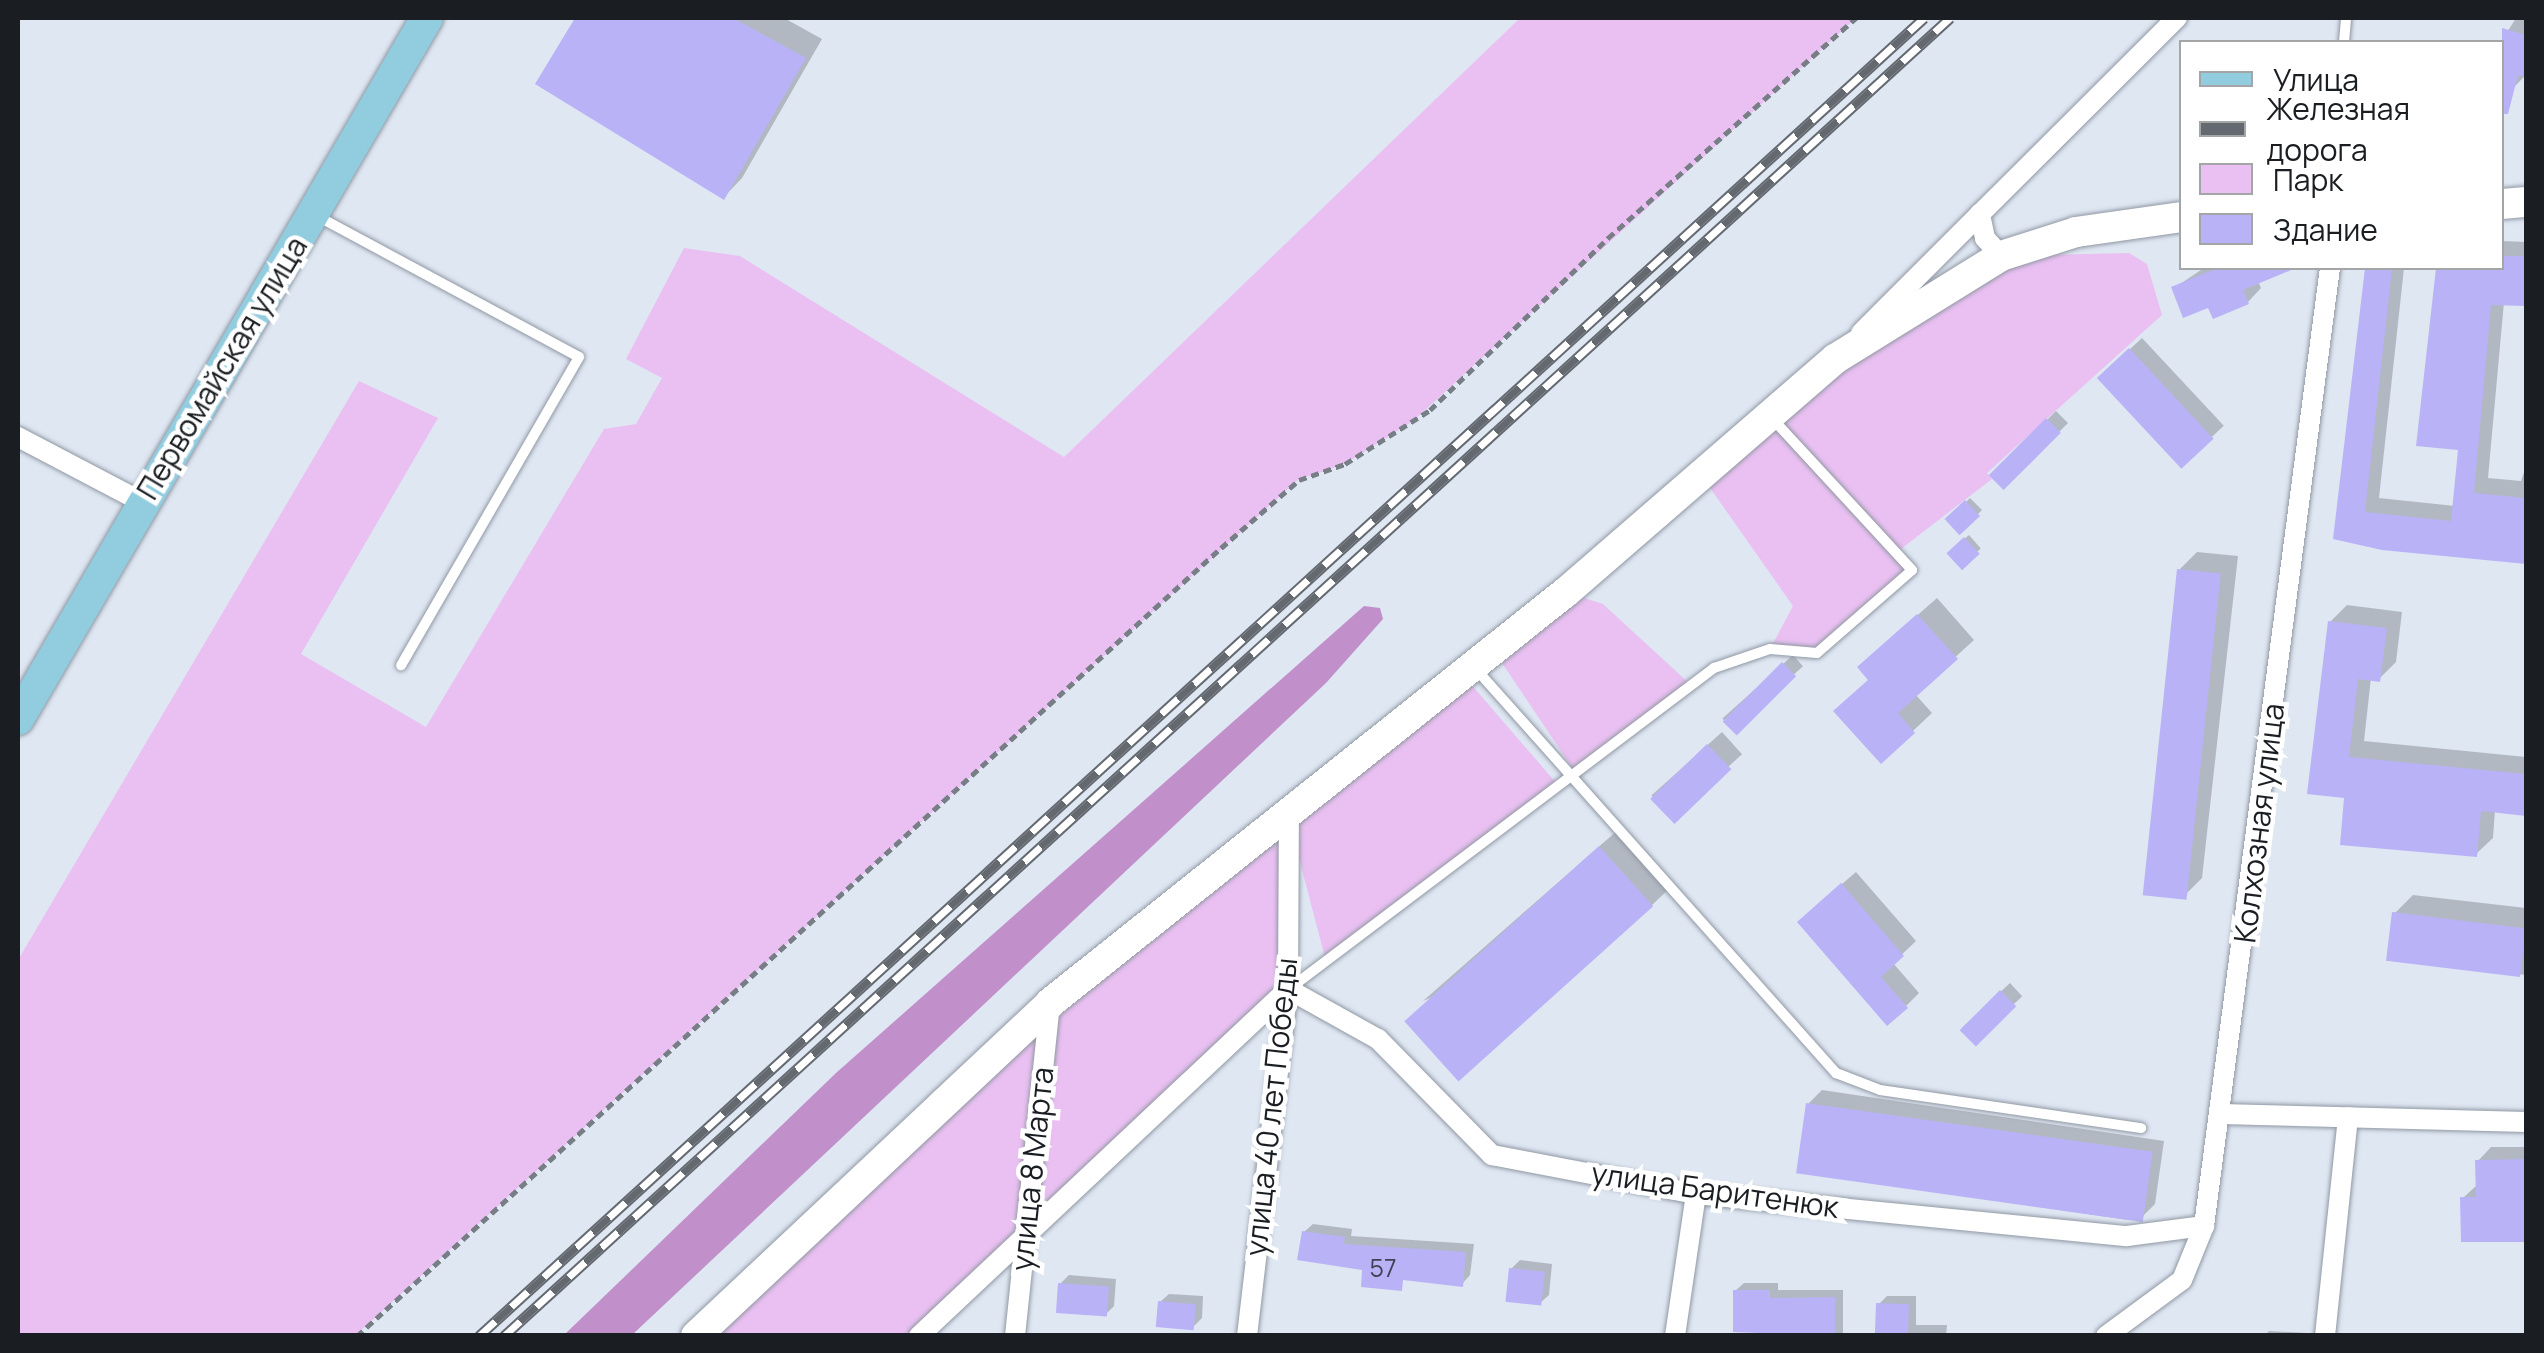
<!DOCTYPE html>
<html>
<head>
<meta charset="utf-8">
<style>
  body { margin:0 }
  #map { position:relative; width:2544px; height:1353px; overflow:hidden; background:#dfe7f3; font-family:Manrope,sans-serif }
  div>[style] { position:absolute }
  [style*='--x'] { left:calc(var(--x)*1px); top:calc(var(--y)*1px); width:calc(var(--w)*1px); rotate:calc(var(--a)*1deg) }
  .green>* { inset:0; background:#eac0f2 }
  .forest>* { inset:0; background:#c190ca }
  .shadow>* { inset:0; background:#0003; transform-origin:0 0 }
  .building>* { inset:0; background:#b9b2f7; transform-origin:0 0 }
  .path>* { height:5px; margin-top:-2.5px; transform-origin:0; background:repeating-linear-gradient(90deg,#787e85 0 8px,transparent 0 13px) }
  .roads { filter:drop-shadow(0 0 2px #9098a3) drop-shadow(0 0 2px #9098a3) }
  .lane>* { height:10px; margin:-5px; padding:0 5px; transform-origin:5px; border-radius:5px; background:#fff }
  .street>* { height:20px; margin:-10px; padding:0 10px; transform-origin:10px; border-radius:10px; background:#fff }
  .secondary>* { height:30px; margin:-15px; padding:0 15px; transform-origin:15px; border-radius:15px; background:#fff }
  .primary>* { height:32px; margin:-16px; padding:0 16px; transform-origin:16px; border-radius:16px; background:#92ccdf }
  .rail>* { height:11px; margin-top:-5.5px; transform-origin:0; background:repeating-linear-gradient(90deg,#fff 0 22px,#646970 0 44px); box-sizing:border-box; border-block:2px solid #646970 }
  span { translate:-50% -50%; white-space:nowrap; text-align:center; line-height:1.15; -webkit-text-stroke:9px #fff; paint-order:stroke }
  .number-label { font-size:25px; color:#424256 }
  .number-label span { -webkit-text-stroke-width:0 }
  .street-label { font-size:30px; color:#1a1d21 }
  .frame { position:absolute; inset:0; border:20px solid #1a1d21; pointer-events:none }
  .legend { position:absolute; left:2179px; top:40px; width:325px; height:230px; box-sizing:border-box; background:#fff; border:2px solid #a3a5a6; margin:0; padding:12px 18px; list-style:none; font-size:30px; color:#1a1d21 }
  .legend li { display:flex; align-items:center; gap:20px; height:50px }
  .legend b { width:50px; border:2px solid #a3a5a6 }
</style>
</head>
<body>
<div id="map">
  <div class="green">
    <i style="clip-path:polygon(1520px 18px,1856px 18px,1413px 421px,1345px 464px,1298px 480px,356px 1335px,18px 1335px,18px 960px,359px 381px,438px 418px,301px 654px,426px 727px,604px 429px,636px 424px,662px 378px,626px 359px,684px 248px,740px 256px,1064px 457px)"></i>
    <i style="clip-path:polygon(2129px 253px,2147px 264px,2162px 315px,1987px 473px,1992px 479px,1897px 552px,1912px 570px,1817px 653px,1770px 649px,1793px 606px,1701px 475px,2001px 256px)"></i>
    <i style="clip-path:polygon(1566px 592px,1603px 604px,1691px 685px,1575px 772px,1494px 651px)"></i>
    <i style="clip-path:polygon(1464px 676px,1558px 785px,1327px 965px,1290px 824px,1288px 989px,919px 1335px,697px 1336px,1050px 1003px)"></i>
  </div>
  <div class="forest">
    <i style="clip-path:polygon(1364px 606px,1380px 608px,1383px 619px,1326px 683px,632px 1335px,564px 1335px,836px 1073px)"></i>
  </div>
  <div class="shadow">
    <i style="clip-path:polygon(577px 18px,784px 18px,822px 39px,742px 178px,724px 197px,538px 83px)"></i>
    <i style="clip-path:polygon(2516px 18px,2526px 18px,2526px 75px,2513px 88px,2502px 85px,2501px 42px)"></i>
    <i style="clip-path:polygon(2502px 241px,2526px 242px,2526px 303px,2504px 302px,2488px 478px,2521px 481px,2526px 466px,2526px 562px,2336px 537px,2368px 268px,2404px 268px,2379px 498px,2455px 506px,2460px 448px,2438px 314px,2439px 268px,2502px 268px)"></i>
    <i style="clip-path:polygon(2204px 268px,2280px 268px,2258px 281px,2261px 288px,2248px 302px,2209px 304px,2174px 288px)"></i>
    <i style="left:2142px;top:338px;width:120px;height:57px;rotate:47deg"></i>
    <i style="left:2056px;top:411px;width:17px;height:91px;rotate:45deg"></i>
    <i style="left:1970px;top:498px;width:17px;height:30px;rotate:45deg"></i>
    <i style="left:1969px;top:535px;width:18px;height:26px;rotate:49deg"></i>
    <i style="clip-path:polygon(2197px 552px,2238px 556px,2202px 878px,2183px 897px,2179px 570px)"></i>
    <i style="clip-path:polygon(1937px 598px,1974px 640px,1915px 694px,1932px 713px,1881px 761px,1871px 679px,1879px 649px)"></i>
    <i style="clip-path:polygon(2347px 605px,2402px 612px,2396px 662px,2379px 679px,2371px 678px,2364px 741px,2526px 757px,2526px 813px,2495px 810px,2493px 838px,2476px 854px,2346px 796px,2330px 622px)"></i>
    <i style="left:1793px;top:655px;width:15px;height:95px;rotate:48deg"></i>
    <i style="left:1722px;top:732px;width:30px;height:95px;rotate:48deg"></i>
    <i style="clip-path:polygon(1619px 829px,1670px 888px,1651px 906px,1423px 1001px)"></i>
    <i style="clip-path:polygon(1856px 872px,1916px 941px,1893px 963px,1919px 993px,1906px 1006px,1814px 908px)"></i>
    <i style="clip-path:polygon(2413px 895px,2526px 908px,2526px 975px,2390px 959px,2395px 913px)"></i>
    <i style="left:2010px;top:983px;width:18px;height:66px;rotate:47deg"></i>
    <i style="clip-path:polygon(1822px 1090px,2164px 1141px,2155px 1204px,2141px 1218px,2128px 1220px,1798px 1171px,1808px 1104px)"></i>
    <i style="clip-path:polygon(2491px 1147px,2526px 1147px,2526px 1239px,2464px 1240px,2463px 1198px,2477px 1185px,2478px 1161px)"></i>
    <i style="clip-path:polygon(1313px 1224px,1352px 1229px,1351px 1236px,1474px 1244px,1470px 1275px,1462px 1284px,1365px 1268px,1304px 1232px)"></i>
    <i style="clip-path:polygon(1520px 1260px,1552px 1264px,1549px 1295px,1540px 1303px,1511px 1269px)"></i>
    <i style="clip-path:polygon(1069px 1275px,1116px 1279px,1114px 1306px,1105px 1315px,1060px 1284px)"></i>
    <i style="clip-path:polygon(1744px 1283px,1778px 1283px,1778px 1290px,1843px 1290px,1843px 1333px,1804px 1336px,1804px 1329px,1735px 1291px)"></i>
    <i style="clip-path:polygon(1169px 1294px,1203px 1296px,1202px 1318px,1193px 1327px,1160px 1302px)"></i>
    <i style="clip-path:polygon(1887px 1296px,1916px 1296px,1916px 1325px,1947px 1325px,1946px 1336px,1878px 1336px,1879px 1304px)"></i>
    <i style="clip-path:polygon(2269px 1331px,2308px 1333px,2308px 1336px,2264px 1336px)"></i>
  </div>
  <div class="building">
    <i style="clip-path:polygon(575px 18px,733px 18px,806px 58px,724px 200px,535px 84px)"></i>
    <i style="clip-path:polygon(2502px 28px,2526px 35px,2526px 77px,2518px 75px,2508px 114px,2502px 114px)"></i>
    <i style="clip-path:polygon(2502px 256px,2526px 256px,2526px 306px,2491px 305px,2474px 493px,2526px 498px,2526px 564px,2382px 550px,2333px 539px,2365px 268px,2392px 268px,2365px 512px,2451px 521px,2458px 450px,2416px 446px,2436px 268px,2502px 268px)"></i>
    <i style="clip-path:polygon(2218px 268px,2296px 268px,2243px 290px,2249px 304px,2213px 319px,2208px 308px,2183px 318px,2171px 287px)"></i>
    <i style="left:2129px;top:348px;width:124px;height:44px;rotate:47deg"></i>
    <i style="left:2046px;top:418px;width:21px;height:81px;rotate:45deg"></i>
    <i style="left:1965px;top:500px;width:22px;height:28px;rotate:47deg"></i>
    <i style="left:1964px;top:537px;width:23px;height:24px;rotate:47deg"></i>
    <i style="left:2177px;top:569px;width:44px;height:328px;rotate:6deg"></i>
    <i style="clip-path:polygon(1917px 614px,1958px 659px,1898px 713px,1915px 733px,1881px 764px,1833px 711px,1868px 680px,1857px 667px)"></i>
    <i style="clip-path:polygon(2328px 621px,2387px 628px,2380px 682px,2358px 679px,2349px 757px,2526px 774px,2526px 816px,2481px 811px,2477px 857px,2340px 845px,2344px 798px,2307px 794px)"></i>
    <i style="left:1782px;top:662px;width:20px;height:84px;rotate:45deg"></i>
    <i style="left:1707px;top:744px;width:35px;height:79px;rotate:46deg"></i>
    <i style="left:1599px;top:846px;width:81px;height:262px;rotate:48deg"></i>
    <i style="clip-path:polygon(1841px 883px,1904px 956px,1881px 977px,1908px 1008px,1887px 1026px,1797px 922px)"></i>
    <i style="left:2392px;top:912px;width:135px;height:49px;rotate:7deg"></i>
    <i style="left:2000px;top:990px;width:23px;height:57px;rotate:45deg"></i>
    <i style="left:1806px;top:1103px;width:350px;height:71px;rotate:8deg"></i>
    <i style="clip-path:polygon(2526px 1159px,2526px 1242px,2461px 1242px,2460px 1197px,2476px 1197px,2475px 1160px)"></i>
    <i style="clip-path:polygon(1302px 1231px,1345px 1237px,1344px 1244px,1466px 1252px,1463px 1287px,1403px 1280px,1402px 1291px,1361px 1287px,1362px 1270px,1297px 1260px)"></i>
    <i style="left:1509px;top:1268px;width:36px;height:34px;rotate:6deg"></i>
    <i style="left:1058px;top:1283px;width:51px;height:30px;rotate:4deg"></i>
    <i style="clip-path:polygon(1733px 1290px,1770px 1290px,1770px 1298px,1835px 1297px,1835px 1336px,1733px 1332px)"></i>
    <i style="left:1158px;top:1301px;width:38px;height:26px;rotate:5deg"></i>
    <i style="left:1876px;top:1303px;width:33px;height:33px;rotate:2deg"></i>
  </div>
  <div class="path">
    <i style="--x:357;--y:1336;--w:1169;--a:-42.37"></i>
    <i style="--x:1221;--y:548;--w:103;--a:-41.1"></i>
    <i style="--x:1299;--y:480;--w:49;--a:-19.2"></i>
    <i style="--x:1345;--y:464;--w:101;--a:-32.4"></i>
    <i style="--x:1430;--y:410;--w:248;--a:-44"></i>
    <i style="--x:1608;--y:238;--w:332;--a:-41.6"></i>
  </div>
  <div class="roads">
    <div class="lane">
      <i style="--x:2344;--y:42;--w:24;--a:-85"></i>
      <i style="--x:319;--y:217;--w:295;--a:28.3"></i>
      <i style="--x:579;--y:357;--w:356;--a:120"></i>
      <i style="--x:1475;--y:668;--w:543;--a:48.29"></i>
      <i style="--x:1836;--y:1073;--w:47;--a:21.1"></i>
      <i style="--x:1880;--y:1090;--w:264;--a:8.3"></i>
      <i style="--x:1289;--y:989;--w:533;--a:-37.06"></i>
      <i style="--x:1714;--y:668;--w:59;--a:-18.7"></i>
      <i style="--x:1770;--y:649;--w:47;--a:4.9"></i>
      <i style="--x:1817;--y:653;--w:126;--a:-41.1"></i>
      <i style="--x:1912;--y:570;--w:208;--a:-132.7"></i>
    </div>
    <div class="street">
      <i style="--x:2001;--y:256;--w:24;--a:-132"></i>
      <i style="--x:1985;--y:238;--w:25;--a:-102"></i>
      <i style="--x:1980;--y:214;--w:278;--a:-44.9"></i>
      <i style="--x:1861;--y:333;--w:168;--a:-45"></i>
      <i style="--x:18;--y:437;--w:140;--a:27.7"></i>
      <i style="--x:2222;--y:1114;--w:304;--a:1.5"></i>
      <i style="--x:919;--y:1336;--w:507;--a:-43.24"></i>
      <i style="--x:1288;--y:989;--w:103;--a:29.1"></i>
      <i style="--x:1378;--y:1039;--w:163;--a:45.5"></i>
      <i style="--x:1492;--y:1155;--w:208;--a:10.8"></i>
      <i style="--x:1696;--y:1194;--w:433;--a:5.6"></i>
      <i style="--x:2127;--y:1236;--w:78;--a:-7.4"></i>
      <i style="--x:1015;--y:1336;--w:335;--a:-84"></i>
      <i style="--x:1247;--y:1336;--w:349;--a:-83.3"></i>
      <i style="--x:1288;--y:989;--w:170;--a:-89.7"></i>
      <i style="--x:1675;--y:1336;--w:144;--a:-81.6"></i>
      <i style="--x:2106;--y:1336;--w:94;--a:-36.4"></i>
      <i style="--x:2182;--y:1280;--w:58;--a:-67.8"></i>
      <i style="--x:2204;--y:1226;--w:966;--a:-82.51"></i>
      <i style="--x:2325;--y:1336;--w:220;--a:-84"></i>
    </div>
    <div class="secondary">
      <i style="--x:2502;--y:204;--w:24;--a:-5"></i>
      <i style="--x:696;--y:1336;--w:486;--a:-43.2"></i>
      <i style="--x:1050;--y:1003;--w:660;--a:-38.54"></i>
      <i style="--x:1566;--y:592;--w:356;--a:-40.9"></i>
      <i style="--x:1835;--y:359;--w:195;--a:-31.8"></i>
      <i style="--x:2001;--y:256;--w:79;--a:-17.7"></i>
      <i style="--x:2076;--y:232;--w:107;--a:-8.1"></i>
    </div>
    <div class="primary">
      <i style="--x:18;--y:719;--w:812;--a:-59.74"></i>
    </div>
  </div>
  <div class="rail">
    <i style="--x:479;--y:1336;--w:1956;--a:-42.37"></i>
    <i style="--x:504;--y:1336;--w:1957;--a:-42.35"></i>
  </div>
  <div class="number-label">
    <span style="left:1383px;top:1268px">57</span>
  </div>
  <div class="street-label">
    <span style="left:222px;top:368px;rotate:-59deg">Первомайская улица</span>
    <span style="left:2259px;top:823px;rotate:-83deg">Колхозная улица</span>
    <span style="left:1271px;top:1107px;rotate:-84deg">улица 40 лет Победы</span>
    <span style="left:1032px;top:1169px;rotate:-84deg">улица 8 Марта</span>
    <span style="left:1715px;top:1190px;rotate:8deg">улица Баритенюк</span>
  </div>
  <div class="frame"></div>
  <ul class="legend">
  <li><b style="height:12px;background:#92ccdf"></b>Улица</li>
  <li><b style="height:12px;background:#646970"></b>Железная дорога</li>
  <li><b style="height:28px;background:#eac0f2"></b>Парк</li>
  <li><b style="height:28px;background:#b9b2f7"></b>Здание</li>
  </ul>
</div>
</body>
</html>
